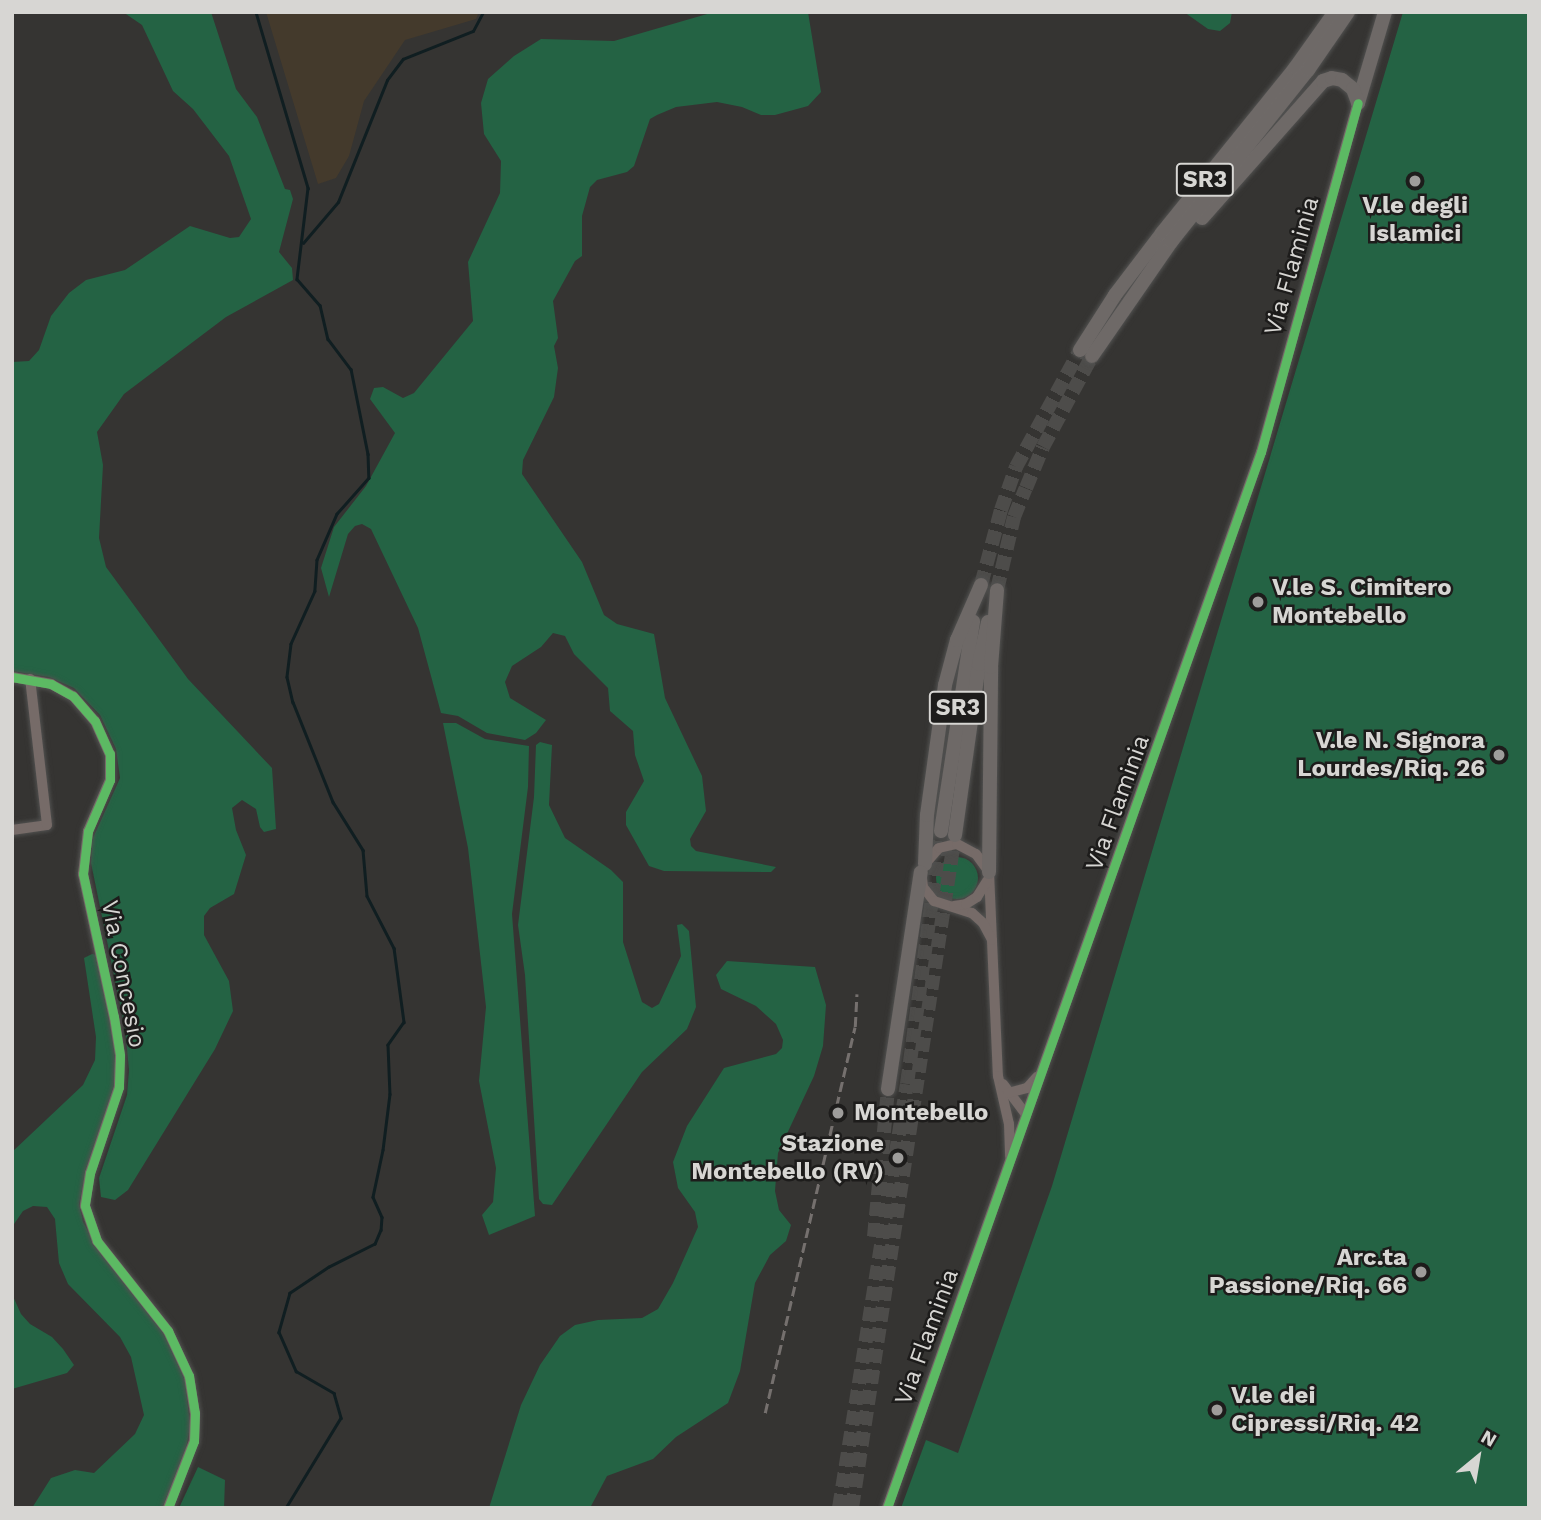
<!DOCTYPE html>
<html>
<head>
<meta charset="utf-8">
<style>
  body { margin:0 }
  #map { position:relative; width:1541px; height:1520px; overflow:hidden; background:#353432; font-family:"Work Sans",sans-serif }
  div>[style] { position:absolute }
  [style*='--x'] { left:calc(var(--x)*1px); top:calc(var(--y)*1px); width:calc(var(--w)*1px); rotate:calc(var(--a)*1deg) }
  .industrial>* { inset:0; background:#443a2c }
  .green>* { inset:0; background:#246344 }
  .round { border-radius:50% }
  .stream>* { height:2.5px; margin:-1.25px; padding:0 1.25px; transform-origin:1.25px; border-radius:1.25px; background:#101e21 }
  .highway-tunnel>* { height:14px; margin-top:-7px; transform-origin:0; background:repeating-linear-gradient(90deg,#4d4c4a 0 14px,transparent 0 21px) }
  .roads { filter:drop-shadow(0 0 2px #515150) drop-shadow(0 0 2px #515150) }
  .minor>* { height:10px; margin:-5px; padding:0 5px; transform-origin:5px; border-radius:5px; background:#766b68 }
  .highway>* { height:14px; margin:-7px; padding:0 7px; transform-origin:7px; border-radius:7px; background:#6e6967 }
  .rail>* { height:2.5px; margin-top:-1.25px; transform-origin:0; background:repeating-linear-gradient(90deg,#75706e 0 10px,transparent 0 15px) }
  .cycleway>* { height:9px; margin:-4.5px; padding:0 4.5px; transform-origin:4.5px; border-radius:4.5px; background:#5cba63 }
  .dots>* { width:19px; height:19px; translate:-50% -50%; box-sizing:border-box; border:4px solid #1d1c1b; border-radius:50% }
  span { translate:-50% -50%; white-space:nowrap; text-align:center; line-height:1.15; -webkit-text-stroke:5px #1d1c1b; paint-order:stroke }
  .shield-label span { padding:2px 5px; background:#1d1c1b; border:2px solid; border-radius:5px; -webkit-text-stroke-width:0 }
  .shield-label { font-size:23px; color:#d7d6d3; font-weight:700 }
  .poi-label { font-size:24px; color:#d7d6d3; font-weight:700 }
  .left { translate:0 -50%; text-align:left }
  .right { translate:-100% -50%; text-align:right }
  .street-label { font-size:24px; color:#d7d6d3 }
  .frame { position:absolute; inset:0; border:14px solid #d7d6d3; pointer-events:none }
  .north { position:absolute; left:1443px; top:1422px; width:70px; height:70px; -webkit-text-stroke:5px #1d1c1b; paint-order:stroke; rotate:30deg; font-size:19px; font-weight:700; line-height:28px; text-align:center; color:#d7d6d3 }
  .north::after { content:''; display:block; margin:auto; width:24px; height:32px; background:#d7d6d3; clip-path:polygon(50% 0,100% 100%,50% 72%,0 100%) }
</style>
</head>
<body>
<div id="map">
  <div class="industrial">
    <i style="clip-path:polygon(266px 12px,479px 12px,476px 19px,405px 40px,364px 101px,349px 156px,336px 178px,318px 184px)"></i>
  </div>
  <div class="green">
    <i style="clip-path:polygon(123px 12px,211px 12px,236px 89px,257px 117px,285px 189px,290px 190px,293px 199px,279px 252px,292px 268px,293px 280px,226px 317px,124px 394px,97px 432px,103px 465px,99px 538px,106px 567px,188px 679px,272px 768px,276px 829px,264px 832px,260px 827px,256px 809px,242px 800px,232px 808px,236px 830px,246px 855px,234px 894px,210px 908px,204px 916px,204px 935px,229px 981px,233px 1011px,215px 1049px,128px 1190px,115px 1200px,101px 1197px,99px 1178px,127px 1095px,129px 1070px,125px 1029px,91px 863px,92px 840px,120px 778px,116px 749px,100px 715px,74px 688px,49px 677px,12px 671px,12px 362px,29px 361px,39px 350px,51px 316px,69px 293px,86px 280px,125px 270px,190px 226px,230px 238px,239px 237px,251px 219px,229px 156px,193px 109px,173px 91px,142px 25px)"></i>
    <i style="clip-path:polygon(714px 12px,808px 12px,821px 92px,808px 106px,775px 115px,761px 115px,742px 107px,717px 102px,676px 107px,657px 115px,650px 119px,634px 166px,627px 172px,597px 180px,590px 187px,582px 216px,582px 256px,575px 261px,553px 301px,558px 338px,554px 346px,558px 368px,554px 397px,523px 460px,522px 474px,582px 562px,604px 615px,617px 624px,654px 634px,665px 698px,702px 776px,706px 811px,690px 839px,691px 846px,696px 851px,776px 867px,771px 872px,664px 871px,649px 866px,626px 825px,626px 812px,644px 781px,635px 755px,633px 731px,610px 711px,608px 688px,574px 654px,565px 636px,553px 633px,541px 647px,512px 666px,505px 682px,510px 698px,546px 720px,536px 733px,525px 740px,487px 733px,458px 716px,441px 713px,418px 628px,371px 529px,362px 524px,355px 526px,348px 534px,329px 597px,321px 568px,334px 527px,366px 486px,395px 433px,370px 399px,374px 388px,383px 387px,403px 398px,414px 393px,473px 321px,468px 262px,500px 193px,501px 161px,484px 134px,481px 103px,488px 79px,514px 56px,541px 39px,614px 41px)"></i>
    <i style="clip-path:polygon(1184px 12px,1232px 12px,1230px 23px,1220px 31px,1208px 29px)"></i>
    <i style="clip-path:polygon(1403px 12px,1529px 12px,1529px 1508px,901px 1508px,926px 1440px,958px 1453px,1052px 1186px)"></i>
    <i style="clip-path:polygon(443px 723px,456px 723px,485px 739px,529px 746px,528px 787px,512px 914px,535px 1216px,489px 1235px,482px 1215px,493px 1202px,496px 1168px,479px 1081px,486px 1007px,468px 848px)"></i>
    <i style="clip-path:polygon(540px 742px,552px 745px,549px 805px,565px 838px,611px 870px,623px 882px,623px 942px,642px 1002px,652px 1008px,659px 1004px,681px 956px,677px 925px,682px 924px,689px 931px,696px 1007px,687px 1029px,642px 1072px,552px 1205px,543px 1204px,539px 1199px,525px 975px,518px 925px,534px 797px,536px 745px)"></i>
    <i class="round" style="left:936px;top:857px;width:42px;height:42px"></i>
    <i style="clip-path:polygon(92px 954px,98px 955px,117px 1053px,114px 1091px,87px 1166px,79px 1204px,83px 1222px,99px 1251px,157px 1322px,184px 1369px,190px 1426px,184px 1460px,162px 1508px,32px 1508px,51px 1478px,75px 1470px,94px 1473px,135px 1434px,144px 1415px,131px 1357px,120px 1337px,68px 1284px,59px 1263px,55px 1219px,47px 1207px,33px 1206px,23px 1211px,12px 1227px,12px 1152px,83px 1085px,95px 1060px,96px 1037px,84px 958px)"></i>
    <i style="clip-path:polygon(727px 961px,815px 967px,826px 1005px,823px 1046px,814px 1076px,778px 1153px,775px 1191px,779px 1210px,791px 1225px,786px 1241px,770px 1255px,755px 1283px,740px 1371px,728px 1403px,676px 1437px,653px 1459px,607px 1476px,590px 1508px,489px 1508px,521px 1405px,540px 1365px,560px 1336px,575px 1325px,598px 1320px,642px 1318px,658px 1309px,673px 1283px,698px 1227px,695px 1212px,678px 1188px,673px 1162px,687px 1126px,724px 1068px,776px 1054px,782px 1048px,783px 1040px,776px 1024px,756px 1006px,721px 989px,716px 975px)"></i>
    <i style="clip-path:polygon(12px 1294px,21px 1314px,30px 1324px,52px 1337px,63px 1349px,74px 1365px,67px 1373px,12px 1389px)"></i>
    <i style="clip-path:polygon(198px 1467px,225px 1480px,224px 1508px,179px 1508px)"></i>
  </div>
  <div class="stream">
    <i style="--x:256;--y:12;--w:184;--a:73.5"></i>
    <i style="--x:308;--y:188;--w:92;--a:96.9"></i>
    <i style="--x:297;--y:279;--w:35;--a:49"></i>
    <i style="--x:320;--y:305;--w:35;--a:77"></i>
    <i style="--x:328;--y:339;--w:38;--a:53"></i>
    <i style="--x:351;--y:369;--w:87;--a:78.7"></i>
    <i style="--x:368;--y:454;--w:24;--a:88"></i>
    <i style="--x:369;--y:478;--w:48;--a:131.6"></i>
    <i style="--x:337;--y:514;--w:50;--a:113.5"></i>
    <i style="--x:317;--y:560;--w:31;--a:94"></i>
    <i style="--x:315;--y:591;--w:58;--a:114.4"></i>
    <i style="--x:291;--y:644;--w:33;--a:97"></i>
    <i style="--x:287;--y:677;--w:26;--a:77"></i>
    <i style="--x:293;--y:702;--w:108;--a:68.2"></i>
    <i style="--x:333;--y:802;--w:57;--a:58"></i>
    <i style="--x:363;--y:850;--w:46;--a:85"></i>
    <i style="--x:367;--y:896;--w:59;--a:62.6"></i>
    <i style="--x:394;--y:948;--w:75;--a:82.3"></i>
    <i style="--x:404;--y:1022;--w:28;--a:125"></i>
    <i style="--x:388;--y:1045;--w:49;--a:87.7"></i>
    <i style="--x:390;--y:1094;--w:56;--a:97.1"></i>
    <i style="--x:383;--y:1150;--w:48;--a:102"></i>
    <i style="--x:373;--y:1197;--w:22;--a:66"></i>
    <i style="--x:382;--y:1217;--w:13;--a:94"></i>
    <i style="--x:381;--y:1230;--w:15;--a:113"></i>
    <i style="--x:375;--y:1244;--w:51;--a:153.4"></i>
    <i style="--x:329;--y:1267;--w:47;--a:146.3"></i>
    <i style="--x:290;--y:1293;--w:41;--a:105.8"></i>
    <i style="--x:279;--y:1332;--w:43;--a:66.4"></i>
    <i style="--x:296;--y:1371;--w:44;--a:30.1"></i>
    <i style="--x:334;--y:1393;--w:26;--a:74"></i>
    <i style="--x:341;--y:1418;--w:105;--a:121.4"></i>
    <i style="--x:303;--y:243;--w:54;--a:-49.5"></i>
    <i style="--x:338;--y:202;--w:131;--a:-68.1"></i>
    <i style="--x:387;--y:80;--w:26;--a:-53"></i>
    <i style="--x:403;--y:59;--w:75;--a:-21.8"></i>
    <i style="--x:473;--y:31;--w:21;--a:-62"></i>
  </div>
  <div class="highway-tunnel">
    <i style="--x:981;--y:585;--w:78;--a:-75.1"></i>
    <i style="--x:1001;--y:510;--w:46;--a:-70.8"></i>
    <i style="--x:1016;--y:467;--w:133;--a:-61.3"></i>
    <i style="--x:997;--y:590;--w:75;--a:-76.9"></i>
    <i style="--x:1014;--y:517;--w:31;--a:-68"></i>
    <i style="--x:1026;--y:488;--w:44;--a:-67.5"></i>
    <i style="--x:1043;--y:447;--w:103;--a:-61.7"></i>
    <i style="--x:874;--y:1237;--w:149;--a:-84.6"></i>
    <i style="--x:839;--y:1508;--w:429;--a:-80.9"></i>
    <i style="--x:907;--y:1084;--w:255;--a:-82.3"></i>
    <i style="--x:852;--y:1508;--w:681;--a:-81.3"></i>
  </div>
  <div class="roads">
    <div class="minor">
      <i style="--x:12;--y:677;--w:40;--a:10"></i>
      <i style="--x:51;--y:684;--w:25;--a:29"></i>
      <i style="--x:73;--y:696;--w:33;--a:49"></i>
      <i style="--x:95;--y:721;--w:36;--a:66"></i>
      <i style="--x:110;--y:754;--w:26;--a:90"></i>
      <i style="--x:110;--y:780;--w:56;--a:113.3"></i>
      <i style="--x:88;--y:831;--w:43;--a:96.6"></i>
      <i style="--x:83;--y:874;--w:146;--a:77.8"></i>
      <i style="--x:114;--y:1017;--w:39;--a:81"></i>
      <i style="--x:120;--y:1056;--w:31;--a:92"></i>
      <i style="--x:119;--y:1087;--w:91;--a:108.6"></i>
      <i style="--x:90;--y:1173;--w:33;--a:99"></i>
      <i style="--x:85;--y:1206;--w:37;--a:71"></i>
      <i style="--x:97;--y:1241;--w:115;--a:51.7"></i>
      <i style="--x:168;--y:1331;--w:50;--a:65"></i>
      <i style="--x:189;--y:1376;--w:37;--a:81"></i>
      <i style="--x:195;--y:1413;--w:28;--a:92"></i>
      <i style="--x:194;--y:1441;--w:72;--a:111.2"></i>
      <i style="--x:12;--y:830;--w:35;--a:-8"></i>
      <i style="--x:47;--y:825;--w:147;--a:-96.6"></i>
      <i style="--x:925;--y:864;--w:21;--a:-49"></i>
      <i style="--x:939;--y:848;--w:18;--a:-13"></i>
      <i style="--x:957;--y:844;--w:21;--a:28"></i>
      <i style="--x:976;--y:854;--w:22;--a:54"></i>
      <i style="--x:989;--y:872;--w:204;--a:87.5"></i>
      <i style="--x:998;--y:1076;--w:49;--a:77.1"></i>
      <i style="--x:1009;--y:1124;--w:32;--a:88"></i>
      <i style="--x:922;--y:878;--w:9;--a:84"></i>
      <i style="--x:923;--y:887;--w:18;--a:52"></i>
      <i style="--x:934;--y:901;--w:40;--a:18"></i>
      <i style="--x:972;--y:913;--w:15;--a:42"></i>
      <i style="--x:983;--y:923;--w:19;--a:62"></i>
      <i style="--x:954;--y:906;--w:12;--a:-9"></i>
      <i style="--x:966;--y:904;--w:13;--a:-32"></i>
      <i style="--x:977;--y:897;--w:19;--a:-58"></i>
      <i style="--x:1003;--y:1084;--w:38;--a:53"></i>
      <i style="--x:1008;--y:1093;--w:20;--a:-15"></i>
      <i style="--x:1027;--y:1088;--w:15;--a:-48"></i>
      <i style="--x:887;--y:1508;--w:1120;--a:-70.5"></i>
      <i style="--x:1261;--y:452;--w:362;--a:-74.5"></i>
    </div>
    <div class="highway">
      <i style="--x:1358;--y:103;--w:95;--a:-73.5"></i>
      <i style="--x:1202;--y:218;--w:183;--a:-48.5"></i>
      <i style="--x:1323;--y:81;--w:9;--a:-18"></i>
      <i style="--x:1332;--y:78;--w:10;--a:11"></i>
      <i style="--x:1342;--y:80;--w:14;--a:39"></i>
      <i style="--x:1353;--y:89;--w:15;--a:70"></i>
      <i style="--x:1080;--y:350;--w:65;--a:-57.5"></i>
      <i style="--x:1115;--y:295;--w:78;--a:-52.8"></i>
      <i style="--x:1162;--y:233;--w:212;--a:-51.1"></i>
      <i style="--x:1295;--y:68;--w:69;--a:-54.5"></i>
      <i style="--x:1092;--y:356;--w:139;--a:-55.3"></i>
      <i style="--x:1171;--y:242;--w:220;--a:-51.5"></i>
      <i style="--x:1308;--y:70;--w:70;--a:-55.4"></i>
      <i style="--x:941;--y:831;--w:212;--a:-81.3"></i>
      <i style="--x:955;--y:835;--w:173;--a:-82"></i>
      <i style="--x:979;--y:664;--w:43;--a:-77.9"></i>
      <i style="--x:925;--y:864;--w:49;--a:-87.7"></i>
      <i style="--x:927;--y:815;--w:131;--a:-82.1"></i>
      <i style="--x:945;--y:685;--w:47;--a:-75.1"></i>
      <i style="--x:957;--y:640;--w:60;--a:-66.4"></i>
      <i style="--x:989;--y:872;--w:205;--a:-89.4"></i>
      <i style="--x:991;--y:667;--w:77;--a:-85.5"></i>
      <i style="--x:888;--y:1089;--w:219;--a:-81.4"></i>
    </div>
  </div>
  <div class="rail">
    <i style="--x:765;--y:1413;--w:396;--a:-76.9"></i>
    <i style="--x:855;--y:1027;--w:33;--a:-87"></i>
  </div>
  <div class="cycleway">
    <i style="--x:12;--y:677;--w:40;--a:10"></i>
    <i style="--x:51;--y:684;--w:25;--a:29"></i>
    <i style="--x:73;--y:696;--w:33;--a:49"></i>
    <i style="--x:95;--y:721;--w:36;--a:66"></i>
    <i style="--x:110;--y:754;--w:26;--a:90"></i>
    <i style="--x:110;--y:780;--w:56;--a:113.3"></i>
    <i style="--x:88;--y:831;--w:43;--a:96.6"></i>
    <i style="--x:83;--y:874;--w:146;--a:77.8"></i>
    <i style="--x:114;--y:1017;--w:39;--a:81"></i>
    <i style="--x:120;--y:1056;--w:31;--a:92"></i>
    <i style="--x:119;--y:1087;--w:91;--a:108.6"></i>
    <i style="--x:90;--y:1173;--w:33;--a:99"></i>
    <i style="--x:85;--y:1206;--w:37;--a:71"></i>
    <i style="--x:97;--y:1241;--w:115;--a:51.7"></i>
    <i style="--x:168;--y:1331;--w:50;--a:65"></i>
    <i style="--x:189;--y:1376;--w:37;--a:81"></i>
    <i style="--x:195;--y:1413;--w:28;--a:92"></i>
    <i style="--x:194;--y:1441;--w:72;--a:111.2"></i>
    <i style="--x:887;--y:1508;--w:1120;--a:-70.5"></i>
    <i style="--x:1261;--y:452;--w:362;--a:-74.5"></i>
  </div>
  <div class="dots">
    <i style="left:1415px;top:181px;background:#9e9d9b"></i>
    <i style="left:1258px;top:602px;background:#9e9d9b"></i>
    <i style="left:1499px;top:755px;background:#9e9d9b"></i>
    <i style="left:838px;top:1113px;background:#9e9d9b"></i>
    <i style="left:898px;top:1158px;background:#9e9d9b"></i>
    <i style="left:1421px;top:1272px;background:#9e9d9b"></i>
    <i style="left:1217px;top:1410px;background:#9e9d9b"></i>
  </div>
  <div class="shield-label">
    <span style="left:1205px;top:180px">SR3</span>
    <span style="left:958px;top:708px">SR3</span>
  </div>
  <div class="poi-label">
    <span style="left:1415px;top:220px">V.le degli<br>Islamici</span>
    <span class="left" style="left:1272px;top:602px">V.le S. Cimitero<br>Montebello</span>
    <span class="right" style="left:1485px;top:755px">V.le N. Signora<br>Lourdes/Riq. 26</span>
    <span class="left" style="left:854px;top:1113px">Montebello</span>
    <span class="right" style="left:884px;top:1158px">Stazione<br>Montebello (RV)</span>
    <span class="right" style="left:1407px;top:1272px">Arc.ta<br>Passione/Riq. 66</span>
    <span class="left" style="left:1231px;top:1410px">V.le dei<br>Cipressi/Riq. 42</span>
  </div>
  <div class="street-label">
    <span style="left:1292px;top:266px;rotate:-74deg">Via Flaminia</span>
    <span style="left:1118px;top:803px;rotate:-70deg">Via Flaminia</span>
    <span style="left:123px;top:974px;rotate:79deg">Via Concesio</span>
    <span style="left:927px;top:1337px;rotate:-70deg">Via Flaminia</span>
  </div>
  <div class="frame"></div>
  <div class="north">N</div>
</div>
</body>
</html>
